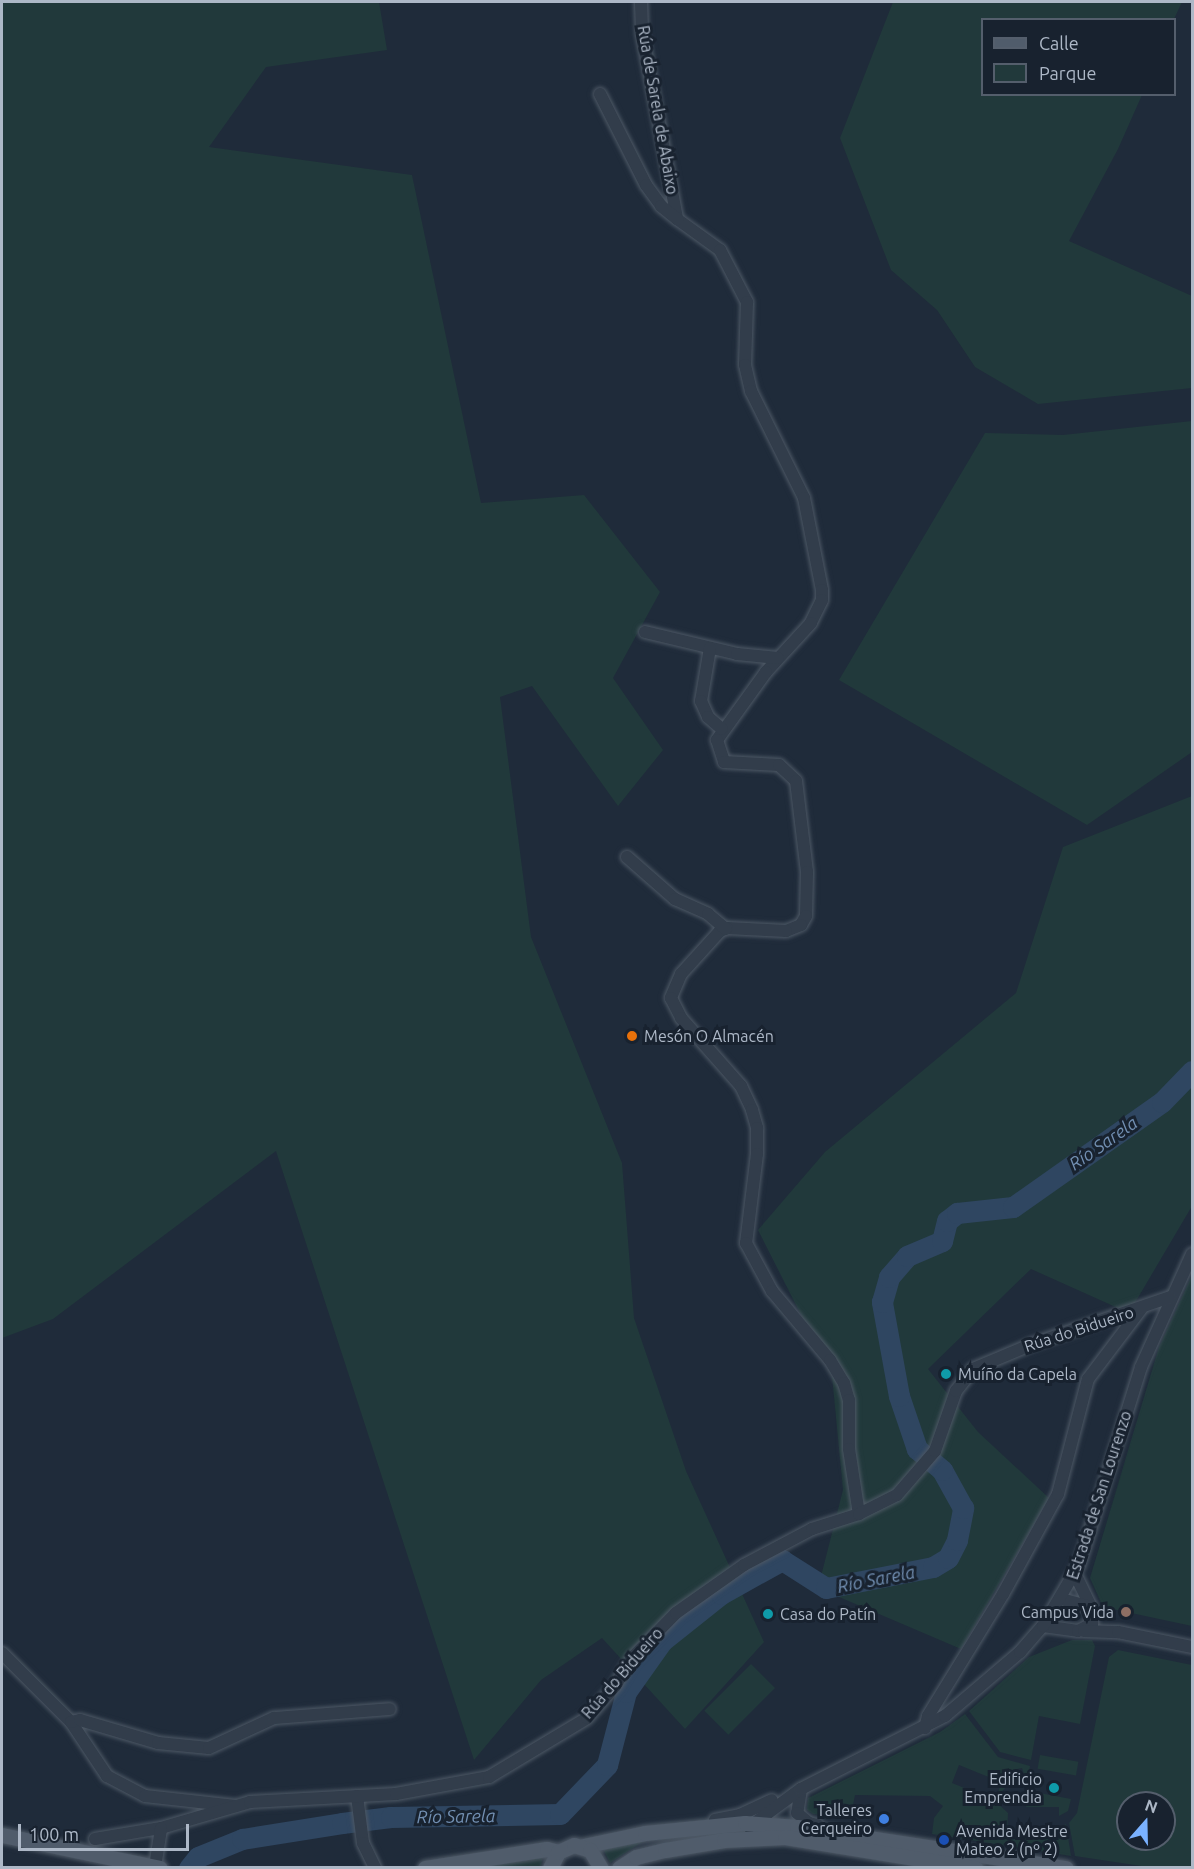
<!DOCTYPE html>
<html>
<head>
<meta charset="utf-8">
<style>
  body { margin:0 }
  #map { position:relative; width:1194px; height:1869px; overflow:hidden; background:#1f2b3a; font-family:Ubuntu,sans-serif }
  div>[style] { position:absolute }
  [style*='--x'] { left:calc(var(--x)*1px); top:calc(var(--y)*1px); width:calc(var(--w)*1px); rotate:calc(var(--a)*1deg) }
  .green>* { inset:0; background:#21393b; transform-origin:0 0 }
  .river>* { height:21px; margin:-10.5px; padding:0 10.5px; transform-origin:10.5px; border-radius:10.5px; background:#2f4661 }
  .roads { filter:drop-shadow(0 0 2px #4d5865) drop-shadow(0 0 2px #4d5865) }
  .minor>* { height:12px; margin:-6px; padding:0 6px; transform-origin:6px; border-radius:6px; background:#323d4b }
  .major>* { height:15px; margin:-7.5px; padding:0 7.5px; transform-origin:7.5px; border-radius:7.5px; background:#505c6b }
  .dots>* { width:16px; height:16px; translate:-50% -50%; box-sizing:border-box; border:3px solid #18222f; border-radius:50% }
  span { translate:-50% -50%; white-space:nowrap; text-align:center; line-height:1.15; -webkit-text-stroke:6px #18222f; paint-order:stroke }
  .street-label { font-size:16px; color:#adb8c7 }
  .poi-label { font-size:16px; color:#adb8c7 }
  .left { translate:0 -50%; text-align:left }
  .right { translate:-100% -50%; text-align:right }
  .water-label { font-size:18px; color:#728fb2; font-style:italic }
  .frame { position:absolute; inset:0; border:3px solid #adb8c7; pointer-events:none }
  .legend { position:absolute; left:981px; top:18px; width:195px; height:78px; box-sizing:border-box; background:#18222f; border:2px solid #545e6c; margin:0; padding:8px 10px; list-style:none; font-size:18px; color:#adb8c7 }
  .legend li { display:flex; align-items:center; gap:12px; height:30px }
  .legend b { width:30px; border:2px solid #545e6c }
  .north { position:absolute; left:1116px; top:1791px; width:60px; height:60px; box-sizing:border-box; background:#18222f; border:2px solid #545e6c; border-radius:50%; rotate:20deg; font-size:16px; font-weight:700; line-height:24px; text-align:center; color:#adb8c7 }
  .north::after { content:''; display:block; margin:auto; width:21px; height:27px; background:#7ab2ff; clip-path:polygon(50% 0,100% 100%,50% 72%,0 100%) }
  .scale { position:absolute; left:18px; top:1824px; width:171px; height:27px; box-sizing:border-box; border:3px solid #adb8c7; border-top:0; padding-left:8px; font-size:18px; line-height:21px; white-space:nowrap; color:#adb8c7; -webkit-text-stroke:4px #18222f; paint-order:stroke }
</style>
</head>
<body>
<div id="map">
  <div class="green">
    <i style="clip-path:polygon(2px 2px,379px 2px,387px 50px,266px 67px,209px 147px,412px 175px,481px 503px,584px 495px,660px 592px,613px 678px,663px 750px,618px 806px,532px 686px,500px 697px,531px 937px,622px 1163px,634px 1318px,686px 1471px,764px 1642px,685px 1729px,602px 1638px,541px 1680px,474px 1760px,276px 1151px,53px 1319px,2px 1338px)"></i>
    <i style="clip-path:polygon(893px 2px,1182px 2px,1174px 19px,982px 20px,982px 94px,1142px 95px,1118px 149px,1069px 241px,1192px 296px,1192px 388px,1038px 404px,975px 367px,937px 310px,891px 270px,840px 138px)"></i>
    <i style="clip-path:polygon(1192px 421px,1192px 752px,1087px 825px,839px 680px,985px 433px,1063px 435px)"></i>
    <i style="clip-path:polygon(1192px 796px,1192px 1206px,1129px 1313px,1031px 1269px,928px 1369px,978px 1432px,1049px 1498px,961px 1649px,818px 1588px,843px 1490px,832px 1376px,758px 1230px,825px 1152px,1016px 993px,1063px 847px)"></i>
    <i style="clip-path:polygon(1192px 1275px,1192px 1626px,1103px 1607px,1090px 1578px,1159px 1347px)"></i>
    <i style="clip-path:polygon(1072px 1640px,1092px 1640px,1095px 1646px,1080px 1724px,1039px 1716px,1031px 1760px,1000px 1752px,969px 1711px,1029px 1657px)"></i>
    <i style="clip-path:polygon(evenodd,1118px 1650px,1192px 1665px,1192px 1867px,1148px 1867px,1075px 1856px,1069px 1823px,1077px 1813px,1109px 1657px,1118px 1650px,1128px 1803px,1164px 1803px,1164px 1839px,1128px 1839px,1128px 1803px)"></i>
    <i style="left:751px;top:1664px;width:34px;height:66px;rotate:45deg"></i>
    <i style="clip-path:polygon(965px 1714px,998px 1757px,1030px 1766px,1027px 1783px,1022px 1768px,1004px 1772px,1007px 1786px,997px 1797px,1001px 1782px,959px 1765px,952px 1783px,994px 1800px,1008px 1813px,1007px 1835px,1059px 1836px,1060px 1827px,1066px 1824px,1071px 1856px,932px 1834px,934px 1818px,943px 1806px,930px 1796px,855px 1795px,853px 1805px,835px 1802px,832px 1816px,813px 1814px,807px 1810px,808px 1798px,940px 1732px)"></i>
    <i style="left:1040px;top:1755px;width:39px;height:14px;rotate:10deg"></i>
    <i style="clip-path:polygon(1029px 1791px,1071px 1799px,1068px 1811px,1059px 1816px,1059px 1807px,1026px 1807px)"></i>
    <i style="clip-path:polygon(642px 1842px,610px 1863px,602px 1847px)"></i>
    <i style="clip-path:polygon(543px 1855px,541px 1867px,467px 1868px)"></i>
  </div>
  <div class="river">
    <i style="--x:189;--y:1868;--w:14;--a:-51"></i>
    <i style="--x:198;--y:1857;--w:48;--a:-22.2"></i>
    <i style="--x:242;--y:1839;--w:101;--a:-9.1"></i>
    <i style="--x:342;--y:1823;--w:49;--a:-7"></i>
    <i style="--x:391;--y:1817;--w:169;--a:-1"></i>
    <i style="--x:560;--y:1814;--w:68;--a:-46.2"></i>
    <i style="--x:607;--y:1765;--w:75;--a:-75.4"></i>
    <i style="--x:626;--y:1692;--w:62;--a:-54.8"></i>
    <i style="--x:662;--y:1641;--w:75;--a:-38.5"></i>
    <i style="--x:721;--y:1594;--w:70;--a:-29.1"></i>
    <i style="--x:782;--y:1560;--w:52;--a:32.5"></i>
    <i style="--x:826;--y:1588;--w:109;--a:-11.1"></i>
    <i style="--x:933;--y:1567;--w:17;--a:-31"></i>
    <i style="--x:948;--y:1558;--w:20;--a:-63"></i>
    <i style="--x:957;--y:1540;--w:33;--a:-79"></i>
    <i style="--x:963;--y:1508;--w:43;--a:-118.9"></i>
    <i style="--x:942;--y:1470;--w:33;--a:-140"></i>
    <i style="--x:917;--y:1449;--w:56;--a:-108.8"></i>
    <i style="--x:899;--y:1396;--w:96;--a:-100.3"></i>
    <i style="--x:882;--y:1302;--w:26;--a:-74"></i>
    <i style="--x:889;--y:1277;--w:28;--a:-49"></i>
    <i style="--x:907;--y:1256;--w:38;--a:-23"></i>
    <i style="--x:942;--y:1241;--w:21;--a:-76"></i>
    <i style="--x:947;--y:1221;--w:13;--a:-39"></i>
    <i style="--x:957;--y:1213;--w:56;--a:-6.1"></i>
    <i style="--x:1013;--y:1207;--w:182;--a:-35.2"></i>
    <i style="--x:1162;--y:1102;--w:43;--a:-45.9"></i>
  </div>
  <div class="roads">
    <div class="minor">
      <i style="--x:641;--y:2;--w:31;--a:88"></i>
      <i style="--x:642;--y:33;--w:189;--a:79.3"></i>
      <i style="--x:677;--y:219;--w:53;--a:35.8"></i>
      <i style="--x:720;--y:250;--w:59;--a:62.6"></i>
      <i style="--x:747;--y:302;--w:63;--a:91.8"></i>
      <i style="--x:745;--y:365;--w:27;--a:77"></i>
      <i style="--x:751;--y:391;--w:119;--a:63.6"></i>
      <i style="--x:804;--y:498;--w:94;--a:78.9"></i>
      <i style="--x:822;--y:590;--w:10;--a:90"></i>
      <i style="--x:822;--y:600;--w:25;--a:116"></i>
      <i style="--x:811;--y:623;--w:67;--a:132.6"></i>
      <i style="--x:766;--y:672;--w:84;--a:125.8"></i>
      <i style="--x:717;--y:740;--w:23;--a:72"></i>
      <i style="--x:724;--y:762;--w:55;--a:3.1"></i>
      <i style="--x:779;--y:765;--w:23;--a:43"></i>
      <i style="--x:796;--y:781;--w:92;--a:83.1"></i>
      <i style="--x:807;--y:872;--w:44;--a:91.3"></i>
      <i style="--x:806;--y:916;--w:10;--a:119"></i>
      <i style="--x:801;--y:925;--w:16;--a:158"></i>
      <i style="--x:786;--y:931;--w:59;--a:-177.1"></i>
      <i style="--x:727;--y:928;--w:8;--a:157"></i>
      <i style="--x:720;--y:931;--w:58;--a:132.2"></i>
      <i style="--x:681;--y:974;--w:26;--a:113"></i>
      <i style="--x:671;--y:998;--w:22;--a:63"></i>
      <i style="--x:681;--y:1018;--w:91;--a:48.6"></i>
      <i style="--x:741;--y:1086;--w:26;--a:65"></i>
      <i style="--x:752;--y:1110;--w:19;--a:74"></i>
      <i style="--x:757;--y:1128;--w:26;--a:90"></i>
      <i style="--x:757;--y:1154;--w:90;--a:97"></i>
      <i style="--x:746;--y:1243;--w:55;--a:61.6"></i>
      <i style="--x:772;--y:1291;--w:90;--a:50"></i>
      <i style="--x:830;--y:1360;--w:27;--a:59"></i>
      <i style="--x:844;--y:1383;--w:18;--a:74"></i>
      <i style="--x:849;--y:1400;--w:49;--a:90"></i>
      <i style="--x:849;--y:1449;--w:66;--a:81.3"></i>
      <i style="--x:600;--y:94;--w:102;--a:63.2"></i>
      <i style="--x:646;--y:185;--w:26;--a:54"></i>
      <i style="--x:661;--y:206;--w:21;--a:39"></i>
      <i style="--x:645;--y:632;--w:95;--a:13.4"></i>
      <i style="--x:737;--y:654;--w:41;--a:5.6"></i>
      <i style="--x:710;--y:648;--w:54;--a:99.6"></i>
      <i style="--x:701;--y:701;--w:17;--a:66"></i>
      <i style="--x:708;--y:717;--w:18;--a:41"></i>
      <i style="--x:627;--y:857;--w:64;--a:41.2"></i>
      <i style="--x:675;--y:899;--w:36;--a:24"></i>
      <i style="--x:708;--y:914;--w:23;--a:40"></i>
      <i style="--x:1075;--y:1574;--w:37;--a:64"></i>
      <i style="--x:1043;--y:1626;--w:35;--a:8"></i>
      <i style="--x:1078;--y:1631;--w:16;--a:-27"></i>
      <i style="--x:1092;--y:1624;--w:17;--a:-93"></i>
      <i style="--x:1091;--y:1607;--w:31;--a:-165"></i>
      <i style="--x:1084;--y:1631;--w:34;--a:2"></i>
      <i style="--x:1118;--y:1632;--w:76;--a:11.5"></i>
      <i style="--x:2;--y:1653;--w:98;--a:45"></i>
      <i style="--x:71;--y:1722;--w:65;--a:56.3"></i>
      <i style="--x:107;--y:1776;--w:43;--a:27.8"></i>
      <i style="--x:145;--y:1796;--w:91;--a:6.3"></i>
      <i style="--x:71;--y:1722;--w:9;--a:-13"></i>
      <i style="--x:80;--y:1720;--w:81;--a:16.4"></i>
      <i style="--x:158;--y:1743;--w:51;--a:5.6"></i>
      <i style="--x:209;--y:1748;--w:72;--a:-24.8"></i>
      <i style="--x:274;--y:1718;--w:116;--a:-4.4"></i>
      <i style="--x:925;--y:1728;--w:12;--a:-76"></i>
      <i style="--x:928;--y:1716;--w:143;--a:-58.4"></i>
      <i style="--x:1003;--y:1594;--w:114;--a:-61.2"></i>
      <i style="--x:1058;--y:1494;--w:119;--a:-75.4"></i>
      <i style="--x:1088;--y:1379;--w:88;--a:-52.9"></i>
      <i style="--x:801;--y:1789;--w:24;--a:99"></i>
      <i style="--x:797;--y:1813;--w:16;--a:40"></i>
      <i style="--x:809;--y:1823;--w:9;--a:13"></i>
      <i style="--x:357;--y:1796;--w:47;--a:82.7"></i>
      <i style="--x:363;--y:1843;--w:28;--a:64"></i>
      <i style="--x:715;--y:1820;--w:25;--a:-11"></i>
      <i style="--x:740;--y:1815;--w:35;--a:-25"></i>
      <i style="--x:749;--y:1827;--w:64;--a:-36.2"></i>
      <i style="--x:801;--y:1789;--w:161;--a:-26.9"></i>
      <i style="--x:945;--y:1716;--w:99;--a:-40.5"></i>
      <i style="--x:1020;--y:1652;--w:35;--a:-49"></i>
      <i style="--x:1043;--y:1626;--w:71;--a:-59.5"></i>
      <i style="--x:1079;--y:1565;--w:207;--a:-72.6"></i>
      <i style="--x:1141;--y:1367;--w:124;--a:-65.7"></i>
      <i style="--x:95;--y:1839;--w:67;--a:-9.5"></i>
      <i style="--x:161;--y:1828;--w:93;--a:-16.3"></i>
      <i style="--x:250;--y:1802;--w:146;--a:-3.1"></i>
      <i style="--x:396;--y:1794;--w:95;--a:-10.4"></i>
      <i style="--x:489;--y:1777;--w:114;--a:-31"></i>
      <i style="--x:587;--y:1718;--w:43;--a:-48.8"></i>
      <i style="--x:615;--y:1686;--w:31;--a:-59"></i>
      <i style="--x:631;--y:1659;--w:64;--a:-45.6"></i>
      <i style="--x:676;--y:1613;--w:83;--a:-35.2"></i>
      <i style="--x:744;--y:1565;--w:77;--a:-27.9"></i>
      <i style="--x:812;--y:1529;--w:49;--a:-17.7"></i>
      <i style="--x:859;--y:1514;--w:42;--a:-26.6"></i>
      <i style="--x:897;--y:1495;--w:58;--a:-49.2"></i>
      <i style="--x:935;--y:1451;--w:64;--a:-70.7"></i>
      <i style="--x:956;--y:1391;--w:28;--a:-52"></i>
      <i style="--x:973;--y:1369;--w:62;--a:-22.8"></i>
      <i style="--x:1030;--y:1345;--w:148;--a:-18.9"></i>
      <i style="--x:155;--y:1867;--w:39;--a:-81"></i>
    </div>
    <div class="major">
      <i style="--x:2;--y:1835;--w:161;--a:11.8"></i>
      <i style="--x:583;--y:1846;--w:63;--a:-11.8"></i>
      <i style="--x:645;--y:1833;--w:100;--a:-5.7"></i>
      <i style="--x:745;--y:1823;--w:52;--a:4.4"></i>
      <i style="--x:797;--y:1827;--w:272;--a:8.7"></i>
      <i style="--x:425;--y:1868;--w:123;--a:-8.9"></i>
      <i style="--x:547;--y:1849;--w:11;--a:15"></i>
      <i style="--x:550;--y:1868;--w:18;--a:-63"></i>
      <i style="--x:558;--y:1852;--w:17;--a:-24"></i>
      <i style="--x:574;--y:1845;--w:17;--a:17"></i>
      <i style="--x:590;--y:1850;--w:21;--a:59"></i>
      <i style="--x:619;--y:1868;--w:20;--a:-33"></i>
      <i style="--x:636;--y:1857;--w:30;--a:-14"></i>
      <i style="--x:665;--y:1850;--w:60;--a:-9.6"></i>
      <i style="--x:724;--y:1840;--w:61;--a:-2.8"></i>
      <i style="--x:785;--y:1837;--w:193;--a:9.3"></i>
    </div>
  </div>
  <div class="dots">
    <i style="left:632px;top:1036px;background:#e8710a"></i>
    <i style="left:946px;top:1374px;background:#0f9aa8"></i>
    <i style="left:1126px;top:1612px;background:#8d6e63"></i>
    <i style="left:768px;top:1614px;background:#0f9aa8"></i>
    <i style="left:1054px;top:1788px;background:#0f9aa8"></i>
    <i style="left:884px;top:1819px;background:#3f7fe0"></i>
    <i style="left:944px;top:1840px;background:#1a4fb4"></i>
  </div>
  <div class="street-label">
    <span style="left:658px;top:110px;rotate:80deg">Rúa de Sarela de Abaixo</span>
    <span style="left:1079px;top:1329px;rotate:-18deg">Rúa do Bidueiro</span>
    <span style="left:1099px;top:1495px;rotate:-72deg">Estrada de San Lourenzo</span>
    <span style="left:622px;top:1673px;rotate:-49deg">Rúa do Bidueiro</span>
  </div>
  <div class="poi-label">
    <span class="left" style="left:644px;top:1036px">Mesón O Almacén</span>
    <span class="left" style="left:958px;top:1374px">Muíño da Capela</span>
    <span class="right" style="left:1114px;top:1612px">Campus Vida</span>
    <span class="left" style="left:780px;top:1614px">Casa do Patín</span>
    <span class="right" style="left:1042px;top:1788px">Edificio<br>Emprendia</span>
    <span class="right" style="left:872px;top:1819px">Talleres<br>Cerqueiro</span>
    <span class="left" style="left:956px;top:1840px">Avenida Mestre<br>Mateo 2 (nº 2)</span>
  </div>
  <div class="water-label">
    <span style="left:1103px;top:1143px;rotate:-35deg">Río Sarela</span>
    <span style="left:876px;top:1579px;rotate:-11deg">Río Sarela</span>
    <span style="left:456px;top:1816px;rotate:-1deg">Río Sarela</span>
  </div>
  <div class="frame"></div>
  <ul class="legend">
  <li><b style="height:8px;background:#505c6b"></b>Calle</li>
  <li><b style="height:16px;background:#21393b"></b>Parque</li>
  </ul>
  <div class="north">N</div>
  <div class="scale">100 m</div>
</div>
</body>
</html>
